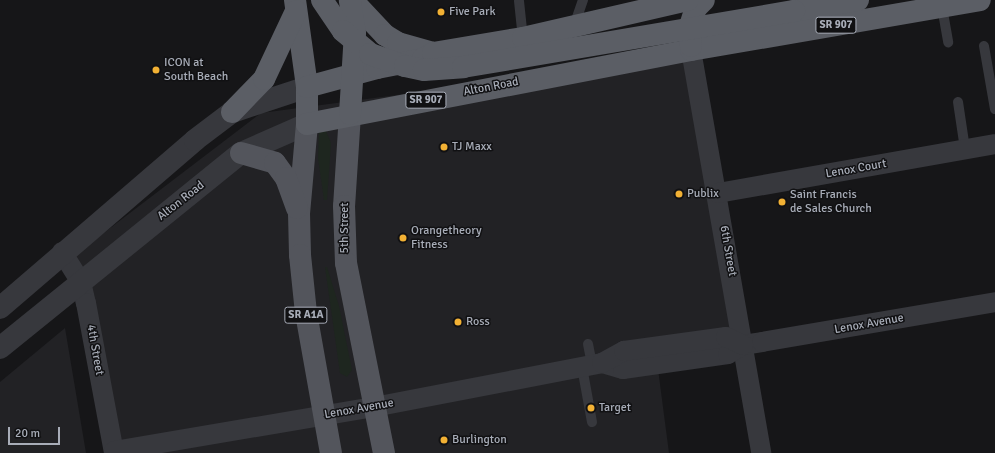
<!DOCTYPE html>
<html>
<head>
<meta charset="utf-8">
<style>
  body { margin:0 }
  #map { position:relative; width:995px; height:453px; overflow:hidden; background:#161618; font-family:Signika,sans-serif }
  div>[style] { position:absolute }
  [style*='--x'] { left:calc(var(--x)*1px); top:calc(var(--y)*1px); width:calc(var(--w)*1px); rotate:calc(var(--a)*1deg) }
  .built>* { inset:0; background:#222225 }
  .green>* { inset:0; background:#1e261f }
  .service>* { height:10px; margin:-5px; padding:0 5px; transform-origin:5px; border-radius:5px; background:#37383d }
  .minor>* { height:20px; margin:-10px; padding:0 10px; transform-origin:10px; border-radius:10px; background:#37383d }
  .tertiary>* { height:22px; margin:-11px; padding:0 11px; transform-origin:11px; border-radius:11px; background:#37383d }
  .primary>* { height:22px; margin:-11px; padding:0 11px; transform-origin:11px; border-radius:11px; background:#53555c }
  .trunk>* { height:22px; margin:-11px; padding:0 11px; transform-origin:11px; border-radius:11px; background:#5b5e65 }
  .trunk-bridge>* { height:22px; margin:-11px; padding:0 11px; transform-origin:11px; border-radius:11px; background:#5b5e65 }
  .dots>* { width:11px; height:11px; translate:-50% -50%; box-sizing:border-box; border:2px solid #111113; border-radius:50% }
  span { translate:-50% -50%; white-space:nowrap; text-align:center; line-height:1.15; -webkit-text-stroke:3px #111113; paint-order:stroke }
  .shield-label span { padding:1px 3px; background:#111113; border:1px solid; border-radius:3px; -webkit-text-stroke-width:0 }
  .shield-label { font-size:11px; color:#a8adb8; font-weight:700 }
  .poi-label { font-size:12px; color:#a8adb8 }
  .left { translate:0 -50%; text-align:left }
  .street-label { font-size:12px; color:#a8adb8 }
  .scale { position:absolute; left:8px; top:427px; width:52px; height:18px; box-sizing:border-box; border:2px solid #a8adb8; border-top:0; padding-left:5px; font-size:12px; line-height:14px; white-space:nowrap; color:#a8adb8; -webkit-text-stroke:3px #111113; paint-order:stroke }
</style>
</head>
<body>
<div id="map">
  <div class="built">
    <i style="clip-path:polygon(683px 57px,740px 358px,658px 369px,669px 453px,114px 453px,67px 261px,261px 113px)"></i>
    <i style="clip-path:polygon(65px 328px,86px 453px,0 453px,0 382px)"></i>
  </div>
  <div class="green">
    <i style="clip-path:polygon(319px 131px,326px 131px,331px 143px,327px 200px,324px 200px,318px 158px)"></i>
    <i style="clip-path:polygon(325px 267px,327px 267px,339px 306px,352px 370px,347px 377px,340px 373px)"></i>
  </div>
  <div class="service">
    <i style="--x:519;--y:1;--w:37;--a:84"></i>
    <i style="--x:942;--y:7;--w:36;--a:80"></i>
    <i style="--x:574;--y:26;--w:28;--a:-71"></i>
    <i style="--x:984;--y:46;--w:64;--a:80.1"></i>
    <i style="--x:958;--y:102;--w:48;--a:81.5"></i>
    <i style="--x:588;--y:344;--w:21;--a:79"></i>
    <i style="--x:582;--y:367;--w:56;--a:79.7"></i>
  </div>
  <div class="minor">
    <i style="--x:691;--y:50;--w:409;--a:80.1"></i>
    <i style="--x:718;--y:193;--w:281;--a:-10"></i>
    <i style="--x:62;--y:252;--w:36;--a:58"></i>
    <i style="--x:81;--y:282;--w:22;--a:77"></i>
    <i style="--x:86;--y:303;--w:153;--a:79.4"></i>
    <i style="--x:602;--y:363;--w:22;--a:16"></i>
    <i style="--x:623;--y:369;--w:106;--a:-8.1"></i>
    <i style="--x:728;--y:354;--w:17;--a:-31"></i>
    <i style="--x:743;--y:345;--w:19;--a:-9"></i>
    <i style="--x:762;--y:342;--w:236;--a:-9.7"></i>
    <i style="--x:114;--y:451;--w:264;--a:-9.6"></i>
    <i style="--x:374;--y:407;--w:232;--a:-10.9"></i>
    <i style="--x:602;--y:363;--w:25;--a:-29"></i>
    <i style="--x:624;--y:351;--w:103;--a:-7.8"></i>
    <i style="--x:726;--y:337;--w:19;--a:25"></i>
  </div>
  <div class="tertiary">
    <i style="--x:0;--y:308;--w:257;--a:-40.7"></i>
    <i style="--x:195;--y:140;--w:46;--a:-37.1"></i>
    <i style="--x:232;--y:112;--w:79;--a:-18.4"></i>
    <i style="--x:0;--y:348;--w:310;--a:-39"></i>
    <i style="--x:241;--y:153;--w:72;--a:-23.7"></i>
  </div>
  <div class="primary">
    <i style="--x:350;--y:114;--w:92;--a:93.7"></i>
    <i style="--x:344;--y:206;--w:57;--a:88"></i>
    <i style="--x:346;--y:263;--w:194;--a:78.7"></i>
    <i style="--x:307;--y:124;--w:89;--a:95.1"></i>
    <i style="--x:299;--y:213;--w:42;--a:88.6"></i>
    <i style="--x:300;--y:255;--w:58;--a:84.1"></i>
    <i style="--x:306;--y:313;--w:142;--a:79.9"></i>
    <i style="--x:241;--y:153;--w:35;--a:16"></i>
    <i style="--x:275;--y:163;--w:19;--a:54"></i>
    <i style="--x:286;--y:178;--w:32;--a:70"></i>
  </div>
  <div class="trunk">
    <i style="--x:295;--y:0;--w:88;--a:82.1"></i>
    <i style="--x:307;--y:87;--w:37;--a:90"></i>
    <i style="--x:307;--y:124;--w:391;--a:-10.9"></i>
    <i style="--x:691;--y:50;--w:293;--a:-9.8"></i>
    <i style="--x:352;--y:0;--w:48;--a:46.7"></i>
    <i style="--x:385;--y:35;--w:15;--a:32"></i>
    <i style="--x:398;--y:43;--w:36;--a:16"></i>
    <i style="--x:794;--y:11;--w:65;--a:-9.8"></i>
    <i style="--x:691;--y:46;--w:20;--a:-93"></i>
    <i style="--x:690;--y:26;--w:19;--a:-72"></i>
    <i style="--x:696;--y:8;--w:11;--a:-45"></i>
    <i style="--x:307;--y:87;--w:73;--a:-15.2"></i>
    <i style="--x:377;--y:68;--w:47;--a:-11.1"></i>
    <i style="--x:423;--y:59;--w:12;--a:-31"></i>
    <i style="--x:433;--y:53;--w:91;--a:-9.5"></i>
    <i style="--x:523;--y:38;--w:169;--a:-13"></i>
    <i style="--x:232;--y:112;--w:46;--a:-45.9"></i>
    <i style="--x:264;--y:79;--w:75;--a:-64.8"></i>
    <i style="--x:350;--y:114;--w:81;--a:-86.5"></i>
    <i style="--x:355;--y:33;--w:33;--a:-99"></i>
  </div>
  <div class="trunk-bridge">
    <i style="--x:322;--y:0;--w:37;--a:56"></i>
    <i style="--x:343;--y:31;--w:35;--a:40"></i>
    <i style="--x:370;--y:54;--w:37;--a:19"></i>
    <i style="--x:405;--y:66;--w:19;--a:12"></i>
    <i style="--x:424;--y:70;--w:39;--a:-4"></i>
    <i style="--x:463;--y:67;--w:336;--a:-9.6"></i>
  </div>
  <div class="dots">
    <i style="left:441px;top:12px;background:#f2b134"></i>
    <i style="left:156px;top:70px;background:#f2b134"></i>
    <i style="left:444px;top:147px;background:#f2b134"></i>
    <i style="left:679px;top:194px;background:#f2b134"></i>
    <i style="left:782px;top:202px;background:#f2b134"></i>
    <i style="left:403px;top:238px;background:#f2b134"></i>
    <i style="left:458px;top:322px;background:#f2b134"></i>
    <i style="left:591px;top:408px;background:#f2b134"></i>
    <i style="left:444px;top:440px;background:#f2b134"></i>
  </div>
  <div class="shield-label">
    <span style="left:836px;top:25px">SR 907</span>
    <span style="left:426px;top:100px">SR 907</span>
    <span style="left:306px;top:315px">SR A1A</span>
  </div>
  <div class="poi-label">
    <span class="left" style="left:449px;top:12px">Five Park</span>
    <span class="left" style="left:164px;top:70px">ICON at<br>South Beach</span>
    <span class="left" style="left:452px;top:147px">TJ Maxx</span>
    <span class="left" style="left:687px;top:194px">Publix</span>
    <span class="left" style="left:790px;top:202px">Saint Francis<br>de Sales Church</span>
    <span class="left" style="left:411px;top:238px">Orangetheory<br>Fitness</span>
    <span class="left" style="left:466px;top:322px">Ross</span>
    <span class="left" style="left:599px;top:408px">Target</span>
    <span class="left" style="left:452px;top:440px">Burlington</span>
  </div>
  <div class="street-label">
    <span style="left:491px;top:87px;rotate:-11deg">Alton Road</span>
    <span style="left:856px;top:169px;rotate:-10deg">Lenox Court</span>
    <span style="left:181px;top:201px;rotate:-38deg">Alton Road</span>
    <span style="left:345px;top:228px;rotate:-90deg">5th Street</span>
    <span style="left:728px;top:251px;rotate:80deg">6th Street</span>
    <span style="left:869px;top:324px;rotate:-10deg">Lenox Avenue</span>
    <span style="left:95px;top:350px;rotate:80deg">4th Street</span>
    <span style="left:359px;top:409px;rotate:-10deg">Lenox Avenue</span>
  </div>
  <div class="scale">20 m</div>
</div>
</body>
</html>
